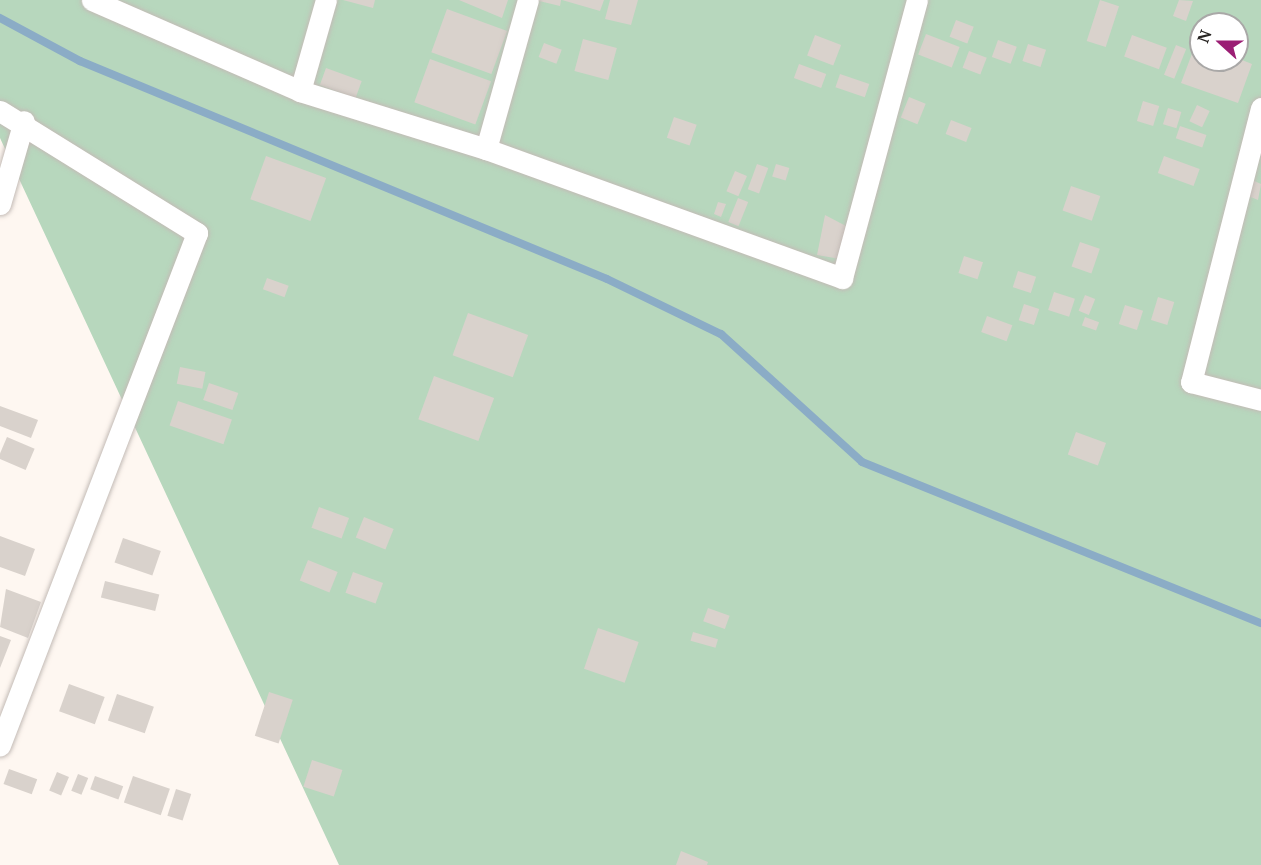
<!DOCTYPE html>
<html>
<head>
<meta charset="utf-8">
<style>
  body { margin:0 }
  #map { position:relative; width:1261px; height:865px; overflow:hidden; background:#fef7f1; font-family:"PT Serif",serif }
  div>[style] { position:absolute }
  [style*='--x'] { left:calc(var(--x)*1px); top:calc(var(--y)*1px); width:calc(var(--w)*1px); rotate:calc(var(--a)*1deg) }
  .green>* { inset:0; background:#b7d7bd }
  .stream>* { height:8px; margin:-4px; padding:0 4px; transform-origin:4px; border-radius:4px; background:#8bacc6 }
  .building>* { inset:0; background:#d9d2cc; transform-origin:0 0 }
  .roads { filter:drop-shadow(0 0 2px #c3bbb6) drop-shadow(0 0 2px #c3bbb6) }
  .street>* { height:21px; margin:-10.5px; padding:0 10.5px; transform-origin:10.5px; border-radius:10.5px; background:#fff }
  span { translate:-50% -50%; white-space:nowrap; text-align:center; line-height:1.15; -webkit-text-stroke:5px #fff; paint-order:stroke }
  .north { position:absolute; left:1189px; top:12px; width:60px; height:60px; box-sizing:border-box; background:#fff; border:2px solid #a9a8a7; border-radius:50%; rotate:291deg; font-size:16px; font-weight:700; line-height:24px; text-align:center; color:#282523 }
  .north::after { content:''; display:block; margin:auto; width:21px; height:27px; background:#9b1e74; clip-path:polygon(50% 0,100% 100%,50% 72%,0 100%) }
</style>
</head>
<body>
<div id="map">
  <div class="green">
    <i style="clip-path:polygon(evenodd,0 0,1261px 0,1261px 865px,339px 865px,0 138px,0 0,1201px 24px,1237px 24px,1237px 60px,1201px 60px,1201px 24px)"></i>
  </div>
  <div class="stream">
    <i style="--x:0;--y:18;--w:91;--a:28.3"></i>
    <i style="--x:80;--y:61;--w:570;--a:22.47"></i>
    <i style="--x:607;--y:279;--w:127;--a:25.8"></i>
    <i style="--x:721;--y:334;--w:190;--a:42.2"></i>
    <i style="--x:862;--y:462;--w:430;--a:22"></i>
  </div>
  <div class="building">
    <i style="clip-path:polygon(343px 0,375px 0,373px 8px)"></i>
    <i style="clip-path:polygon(459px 0,508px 0,502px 18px)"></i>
    <i style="clip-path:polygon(535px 0,561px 0,560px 6px)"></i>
    <i style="clip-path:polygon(562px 0,604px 0,600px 11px)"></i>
    <i style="clip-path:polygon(610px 0,638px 0,631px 25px,605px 19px)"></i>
    <i style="left:1100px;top:0;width:20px;height:43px;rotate:18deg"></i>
    <i style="clip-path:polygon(1179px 0,1193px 1px,1186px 21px,1173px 16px)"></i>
    <i style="left:447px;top:9px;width:64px;height:46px;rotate:20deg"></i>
    <i style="left:956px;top:20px;width:19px;height:18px;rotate:21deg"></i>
    <i style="left:926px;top:34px;width:36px;height:22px;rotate:21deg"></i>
    <i style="left:815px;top:35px;width:28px;height:22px;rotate:21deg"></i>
    <i style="left:1132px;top:35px;width:37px;height:23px;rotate:20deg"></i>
    <i style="left:583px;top:39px;width:35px;height:33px;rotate:15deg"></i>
    <i style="left:998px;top:40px;width:20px;height:18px;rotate:20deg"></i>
    <i style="left:544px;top:43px;width:19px;height:15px;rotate:21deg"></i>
    <i style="clip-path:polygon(1196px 43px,1201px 45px,1201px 60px,1237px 58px,1252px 64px,1238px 103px,1181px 83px)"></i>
    <i style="left:1028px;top:44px;width:19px;height:18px;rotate:18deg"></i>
    <i style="left:1176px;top:45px;width:11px;height:32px;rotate:22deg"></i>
    <i style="left:969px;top:51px;width:19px;height:18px;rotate:21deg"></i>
    <i style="left:430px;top:59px;width:65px;height:46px;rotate:20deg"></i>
    <i style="left:799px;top:64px;width:29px;height:15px;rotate:20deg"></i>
    <i style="left:326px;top:68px;width:38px;height:18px;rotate:20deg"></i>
    <i style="left:840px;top:74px;width:31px;height:14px;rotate:19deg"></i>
    <i style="left:909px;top:97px;width:18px;height:22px;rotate:22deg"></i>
    <i style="left:1143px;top:101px;width:17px;height:21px;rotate:17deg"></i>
    <i style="left:1197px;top:105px;width:14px;height:18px;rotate:25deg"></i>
    <i style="left:1168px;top:108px;width:14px;height:17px;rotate:17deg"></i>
    <i style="left:674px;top:117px;width:24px;height:22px;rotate:19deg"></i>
    <i style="left:951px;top:120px;width:22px;height:15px;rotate:21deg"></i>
    <i style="left:1180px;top:126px;width:28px;height:13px;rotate:19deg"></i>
    <i style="left:266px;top:156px;width:64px;height:46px;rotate:20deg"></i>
    <i style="left:1164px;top:156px;width:38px;height:18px;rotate:20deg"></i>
    <i style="left:757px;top:164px;width:12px;height:27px;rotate:20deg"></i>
    <i style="left:776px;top:164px;width:14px;height:13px;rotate:17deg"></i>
    <i style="left:735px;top:171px;width:13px;height:22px;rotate:23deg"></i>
    <i style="clip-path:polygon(1252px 180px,1261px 184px,1258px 200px,1246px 195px)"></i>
    <i style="left:1071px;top:186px;width:31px;height:26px;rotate:19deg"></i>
    <i style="left:738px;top:198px;width:11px;height:26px;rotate:22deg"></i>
    <i style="clip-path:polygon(718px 202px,726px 204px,721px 217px,714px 214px)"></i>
    <i style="clip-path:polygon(825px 215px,846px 226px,840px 259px,817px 255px)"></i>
    <i style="left:1080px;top:242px;width:21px;height:26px;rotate:19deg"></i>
    <i style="left:964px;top:256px;width:20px;height:18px;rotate:18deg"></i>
    <i style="left:1018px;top:271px;width:19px;height:17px;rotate:18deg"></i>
    <i style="left:267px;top:278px;width:23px;height:12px;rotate:20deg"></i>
    <i style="left:1054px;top:292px;width:22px;height:19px;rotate:18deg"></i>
    <i style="left:1085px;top:295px;width:11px;height:17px;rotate:22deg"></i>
    <i style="left:1158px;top:297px;width:17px;height:24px;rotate:17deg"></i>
    <i style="left:1024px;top:304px;width:16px;height:17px;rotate:18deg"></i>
    <i style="left:1125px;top:305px;width:19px;height:20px;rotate:18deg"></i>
    <i style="left:468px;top:313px;width:64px;height:45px;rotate:20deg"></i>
    <i style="left:987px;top:316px;width:27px;height:17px;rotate:20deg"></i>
    <i style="left:1085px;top:317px;width:15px;height:9px;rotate:20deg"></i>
    <i style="left:180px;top:367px;width:26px;height:17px;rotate:11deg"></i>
    <i style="left:434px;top:376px;width:64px;height:46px;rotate:20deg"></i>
    <i style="left:209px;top:383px;width:31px;height:18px;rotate:19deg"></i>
    <i style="left:178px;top:401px;width:57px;height:26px;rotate:19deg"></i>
    <i style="clip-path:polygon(0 406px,38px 420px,31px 438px,0 426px)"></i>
    <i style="left:1076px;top:432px;width:32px;height:24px;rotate:20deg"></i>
    <i style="left:7px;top:437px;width:30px;height:23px;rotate:23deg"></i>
    <i style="left:319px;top:507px;width:32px;height:22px;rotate:20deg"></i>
    <i style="left:364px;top:517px;width:32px;height:22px;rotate:22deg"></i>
    <i style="clip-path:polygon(0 536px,35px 549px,25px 576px,0 567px)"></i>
    <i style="left:123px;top:538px;width:40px;height:26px;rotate:19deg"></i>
    <i style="left:308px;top:560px;width:32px;height:22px;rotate:22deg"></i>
    <i style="left:353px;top:572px;width:32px;height:22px;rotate:20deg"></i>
    <i style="left:105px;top:581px;width:56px;height:17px;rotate:14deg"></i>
    <i style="clip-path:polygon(6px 589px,41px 602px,28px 638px,0 627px)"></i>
    <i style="left:708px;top:608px;width:23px;height:14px;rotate:20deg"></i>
    <i style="left:598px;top:628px;width:43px;height:43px;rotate:19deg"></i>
    <i style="left:693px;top:632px;width:26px;height:9px;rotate:16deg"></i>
    <i style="clip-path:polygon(0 636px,11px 640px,0 668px)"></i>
    <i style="left:69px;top:684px;width:38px;height:29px;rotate:20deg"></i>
    <i style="left:269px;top:692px;width:25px;height:46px;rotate:18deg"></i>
    <i style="left:117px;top:694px;width:39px;height:28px;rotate:19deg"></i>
    <i style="left:312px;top:760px;width:32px;height:28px;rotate:18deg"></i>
    <i style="left:9px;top:769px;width:30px;height:16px;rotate:20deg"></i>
    <i style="left:57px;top:772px;width:13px;height:20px;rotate:23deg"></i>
    <i style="left:78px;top:774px;width:11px;height:18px;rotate:22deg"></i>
    <i style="left:95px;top:776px;width:30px;height:14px;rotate:20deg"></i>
    <i style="left:133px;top:776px;width:39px;height:28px;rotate:19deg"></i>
    <i style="left:176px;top:789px;width:16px;height:28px;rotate:18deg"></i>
    <i style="clip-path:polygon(681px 851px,708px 862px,707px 865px,676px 865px)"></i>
  </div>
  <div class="roads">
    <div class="street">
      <i style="--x:92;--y:0;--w:227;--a:23.6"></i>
      <i style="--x:300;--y:91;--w:195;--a:17.3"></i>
      <i style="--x:486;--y:149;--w:379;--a:19.9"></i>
      <i style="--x:842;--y:278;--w:288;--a:-74.9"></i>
      <i style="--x:300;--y:91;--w:95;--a:-74.1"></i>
      <i style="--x:1261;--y:108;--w:283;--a:104.3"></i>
      <i style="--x:1191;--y:382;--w:72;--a:14.4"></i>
      <i style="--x:0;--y:111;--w:232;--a:31.8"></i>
      <i style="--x:197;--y:233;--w:549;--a:111.05"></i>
      <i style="--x:486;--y:149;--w:155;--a:-74.3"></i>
      <i style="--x:0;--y:204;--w:86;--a:-73.9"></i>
    </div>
  </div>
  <div class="north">N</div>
</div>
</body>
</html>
